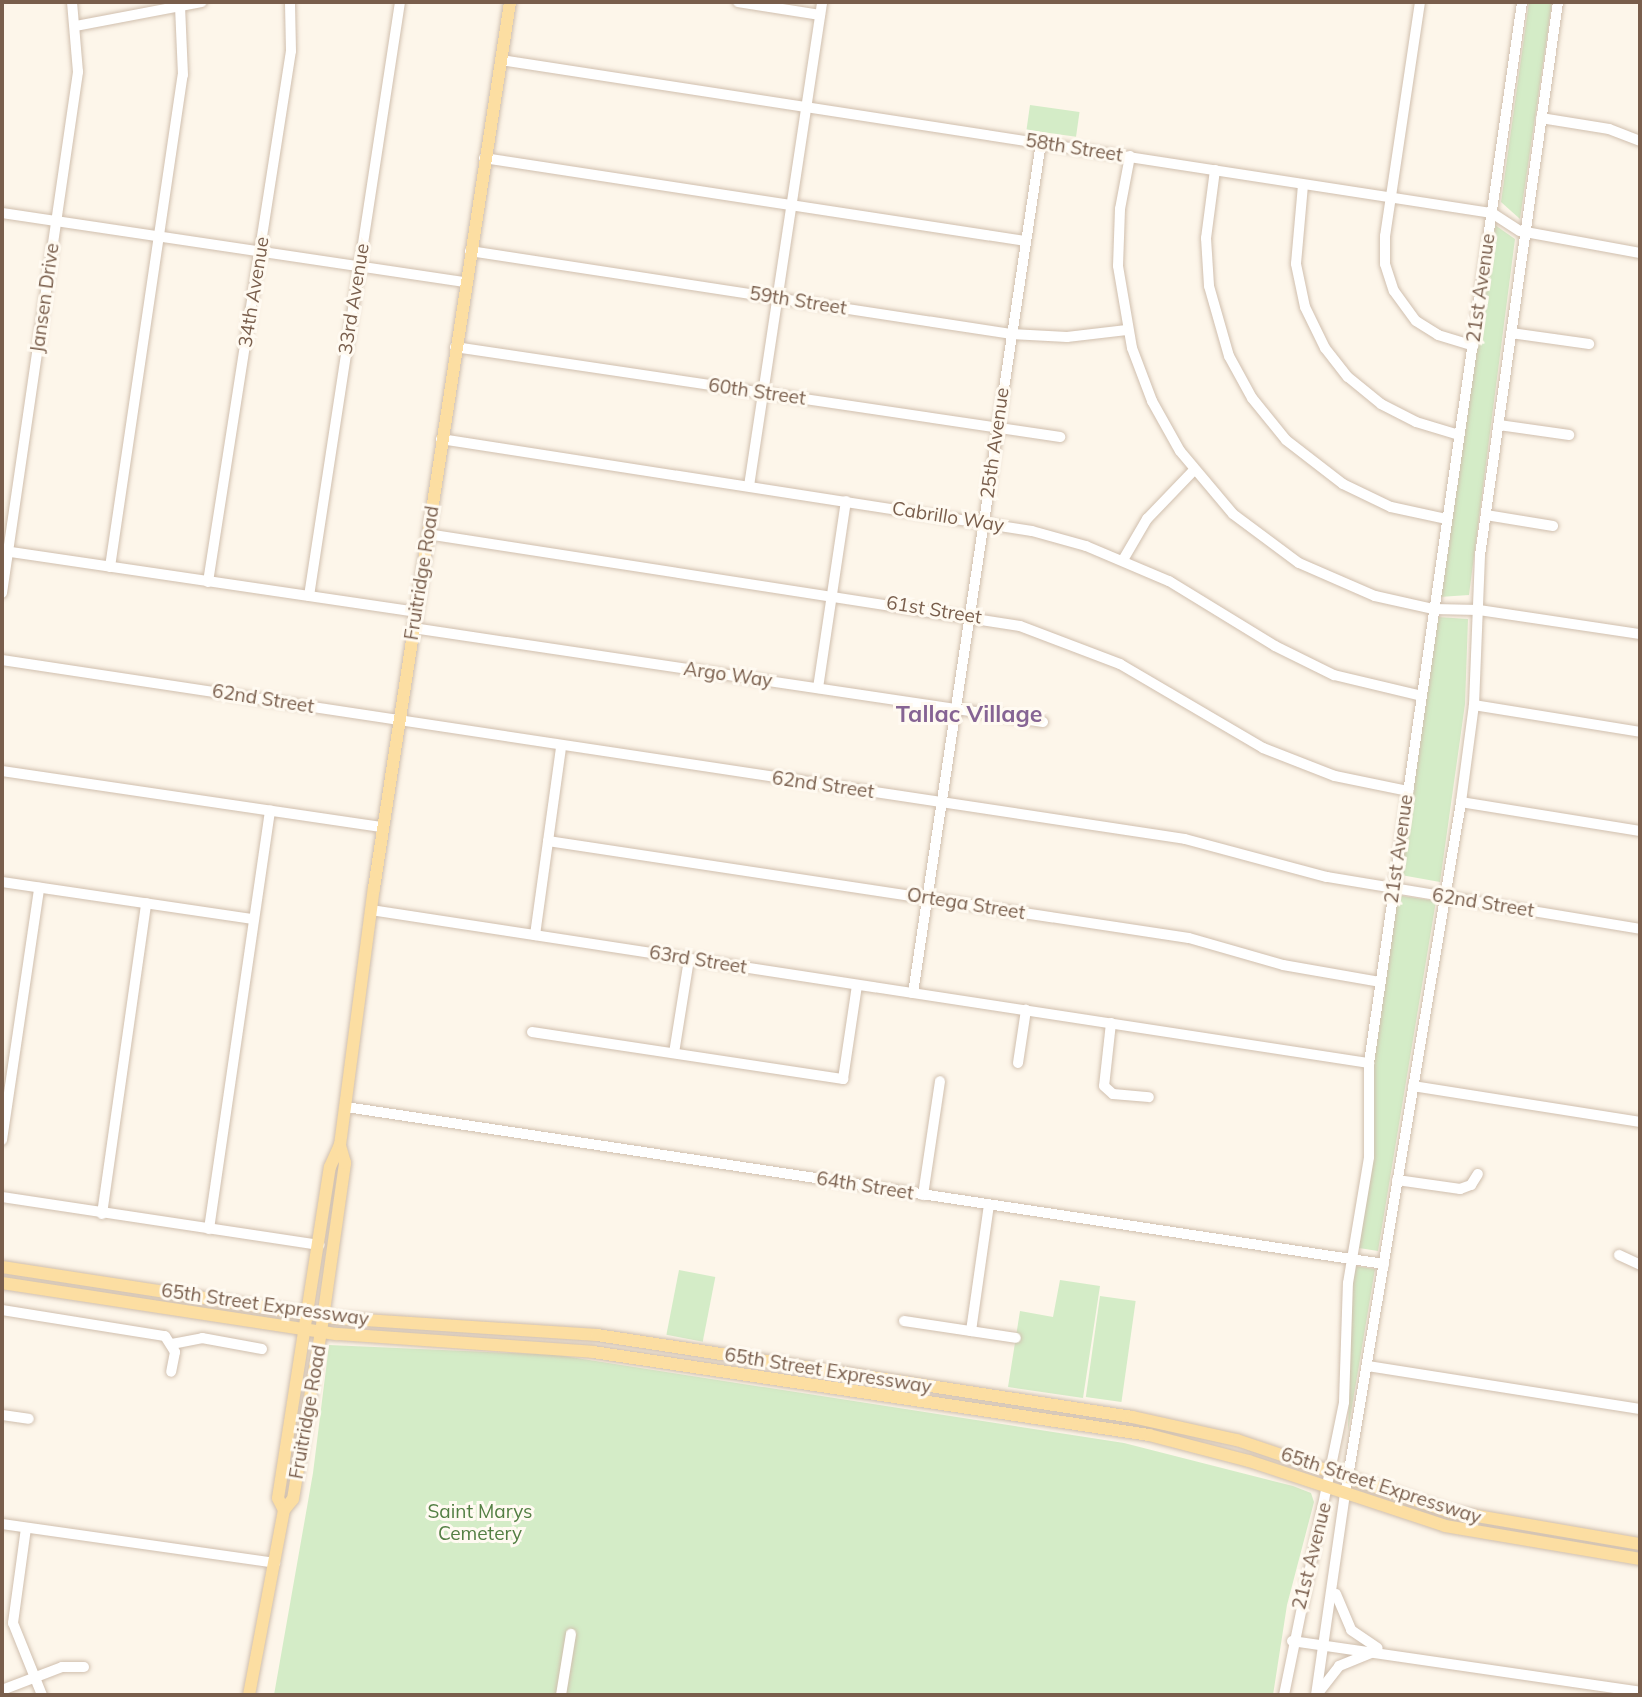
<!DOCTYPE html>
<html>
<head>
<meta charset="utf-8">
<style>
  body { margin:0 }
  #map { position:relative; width:1642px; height:1697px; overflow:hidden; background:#fdf6ea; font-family:Mulish,sans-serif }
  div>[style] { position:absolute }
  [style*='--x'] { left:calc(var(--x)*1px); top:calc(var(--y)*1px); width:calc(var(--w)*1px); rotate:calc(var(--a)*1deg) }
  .green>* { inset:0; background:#d4ecc7; transform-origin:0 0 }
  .roads { filter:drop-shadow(0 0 2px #d0bfae) drop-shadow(0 0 2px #d0bfae) }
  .minor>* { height:10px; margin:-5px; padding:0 5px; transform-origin:5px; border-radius:5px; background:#fff }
  .major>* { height:12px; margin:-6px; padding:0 6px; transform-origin:6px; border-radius:6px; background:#fcdea2 }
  span { translate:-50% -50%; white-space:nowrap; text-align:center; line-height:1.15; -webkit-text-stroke:6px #fffaf1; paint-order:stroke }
  .street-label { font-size:19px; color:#795e4c }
  .park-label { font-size:19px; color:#537f43 }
  .quarter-label { font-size:23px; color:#866494; font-weight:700 }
  .frame { position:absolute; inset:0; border:4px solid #795e4c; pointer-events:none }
</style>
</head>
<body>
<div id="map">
  <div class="green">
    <i style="clip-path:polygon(1529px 2px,1552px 2px,1520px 219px,1501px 202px)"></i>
    <i style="left:1030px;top:105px;width:50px;height:25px;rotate:8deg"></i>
    <i style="clip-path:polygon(1495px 225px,1515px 239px,1469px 595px,1439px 597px)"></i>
    <i style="clip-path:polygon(1438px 617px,1468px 619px,1465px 704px,1440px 882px,1401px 875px)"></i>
    <i style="clip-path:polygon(1396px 895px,1436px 901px,1378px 1251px,1359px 1248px,1373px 1158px,1373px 1063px)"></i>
    <i style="clip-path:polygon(1355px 1266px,1375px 1269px,1348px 1431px,1352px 1285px)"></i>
    <i style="left:679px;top:1270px;width:37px;height:66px;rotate:11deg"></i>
    <i style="clip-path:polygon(1060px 1280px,1100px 1286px,1083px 1398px,1008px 1387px,1020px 1311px,1053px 1317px)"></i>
    <i style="left:1100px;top:1296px;width:36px;height:102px;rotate:8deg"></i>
    <i style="clip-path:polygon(329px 1345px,557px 1355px,1124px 1443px,1293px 1486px,1311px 1493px,1314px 1502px,1287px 1605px,1273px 1695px,274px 1695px,313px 1473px)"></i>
  </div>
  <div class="roads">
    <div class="minor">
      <i style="--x:738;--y:2;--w:83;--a:9"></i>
      <i style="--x:1420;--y:2;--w:237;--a:98.5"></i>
      <i style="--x:1385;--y:236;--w:28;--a:90"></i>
      <i style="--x:1385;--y:264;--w:28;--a:72"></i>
      <i style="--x:1394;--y:291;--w:37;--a:54"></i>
      <i style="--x:1416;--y:321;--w:26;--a:32"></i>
      <i style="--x:1438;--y:335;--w:37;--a:17"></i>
      <i style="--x:76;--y:26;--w:128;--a:-10.8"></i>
      <i style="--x:501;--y:60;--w:1003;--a:8.78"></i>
      <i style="--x:1492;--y:213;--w:33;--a:33"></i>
      <i style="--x:1520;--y:231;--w:122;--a:10.4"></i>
      <i style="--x:1541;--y:118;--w:69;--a:9.2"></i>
      <i style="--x:1609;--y:129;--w:33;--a:21"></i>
      <i style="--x:1130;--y:156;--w:54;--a:100.7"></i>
      <i style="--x:1120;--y:209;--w:57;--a:92"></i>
      <i style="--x:1118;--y:266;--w:83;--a:80.3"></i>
      <i style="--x:1132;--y:348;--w:57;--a:69.3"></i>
      <i style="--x:1152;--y:401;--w:57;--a:60.8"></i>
      <i style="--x:1180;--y:451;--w:82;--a:49.9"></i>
      <i style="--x:1233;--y:514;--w:82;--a:36.6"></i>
      <i style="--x:1299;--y:563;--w:83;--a:23.5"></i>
      <i style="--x:1375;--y:596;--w:59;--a:12.6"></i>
      <i style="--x:1433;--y:609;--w:46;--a:1.2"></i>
      <i style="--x:1479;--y:610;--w:163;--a:8.5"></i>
      <i style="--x:484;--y:158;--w:547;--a:8.72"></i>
      <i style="--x:1215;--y:170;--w:69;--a:97.5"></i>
      <i style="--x:1206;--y:238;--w:48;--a:86.4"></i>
      <i style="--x:1209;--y:286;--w:73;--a:74.1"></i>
      <i style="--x:1229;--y:356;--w:48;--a:61.3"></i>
      <i style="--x:1252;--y:398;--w:54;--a:51"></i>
      <i style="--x:1286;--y:440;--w:72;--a:37.7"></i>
      <i style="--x:1343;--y:484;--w:53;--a:25.6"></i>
      <i style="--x:1391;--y:507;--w:56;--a:12.3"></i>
      <i style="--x:1303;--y:185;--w:79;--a:95.1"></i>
      <i style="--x:1296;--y:264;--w:44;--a:78.2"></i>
      <i style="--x:1305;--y:307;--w:46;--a:64"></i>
      <i style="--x:1325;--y:348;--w:37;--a:52"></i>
      <i style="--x:1348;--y:377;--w:43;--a:39.3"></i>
      <i style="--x:1381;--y:404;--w:39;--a:27"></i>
      <i style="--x:1416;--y:422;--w:45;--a:16.8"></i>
      <i style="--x:2;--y:213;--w:468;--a:8.5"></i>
      <i style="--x:470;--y:251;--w:547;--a:8.72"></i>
      <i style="--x:1011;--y:334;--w:56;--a:3.1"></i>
      <i style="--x:1067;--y:337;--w:60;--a:-6.7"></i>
      <i style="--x:1511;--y:333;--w:79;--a:8"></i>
      <i style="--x:455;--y:347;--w:612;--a:8.46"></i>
      <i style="--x:1499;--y:425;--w:71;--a:8.1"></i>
      <i style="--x:441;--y:439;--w:598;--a:8.85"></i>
      <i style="--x:1032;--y:531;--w:56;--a:15.5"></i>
      <i style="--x:1086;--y:546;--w:90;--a:22.9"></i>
      <i style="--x:1169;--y:581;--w:124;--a:31.5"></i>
      <i style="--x:1275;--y:646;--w:66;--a:26.2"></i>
      <i style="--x:1334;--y:675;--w:90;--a:13.4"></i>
      <i style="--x:749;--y:486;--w:489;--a:-81.4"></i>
      <i style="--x:1486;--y:515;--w:68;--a:9.3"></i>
      <i style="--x:427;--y:534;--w:600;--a:8.82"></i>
      <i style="--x:1020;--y:626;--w:107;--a:20.8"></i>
      <i style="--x:1120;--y:664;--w:166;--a:30.4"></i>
      <i style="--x:1263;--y:748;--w:77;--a:21.3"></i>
      <i style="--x:1335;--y:776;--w:75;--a:11.6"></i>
      <i style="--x:4;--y:551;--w:416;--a:8.4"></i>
      <i style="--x:1123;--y:560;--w:48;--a:-59.7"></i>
      <i style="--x:1147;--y:519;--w:68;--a:-46.2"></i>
      <i style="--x:110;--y:567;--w:497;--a:-81.6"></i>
      <i style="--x:183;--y:75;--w:69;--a:-92.5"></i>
      <i style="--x:208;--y:582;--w:537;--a:-81.12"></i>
      <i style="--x:291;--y:51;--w:49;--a:-91.2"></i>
      <i style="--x:2;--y:593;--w:527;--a:-81.7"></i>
      <i style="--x:78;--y:72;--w:70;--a:-94.9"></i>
      <i style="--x:309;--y:596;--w:601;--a:-81.29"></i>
      <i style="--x:413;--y:628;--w:637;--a:8.49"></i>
      <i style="--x:2;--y:660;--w:1196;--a:8.6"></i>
      <i style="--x:1185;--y:839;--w:147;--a:15"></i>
      <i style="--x:1327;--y:877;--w:317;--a:9.4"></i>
      <i style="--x:818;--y:688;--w:189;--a:-81.5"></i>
      <i style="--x:1474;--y:705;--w:168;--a:9.2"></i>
      <i style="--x:2;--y:771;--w:385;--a:8.4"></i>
      <i style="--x:1461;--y:802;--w:181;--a:9.2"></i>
      <i style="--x:548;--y:841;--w:648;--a:8.61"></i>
      <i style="--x:1189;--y:938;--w:98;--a:16"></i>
      <i style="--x:1283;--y:965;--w:98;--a:9.9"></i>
      <i style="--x:2;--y:882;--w:254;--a:8.4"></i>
      <i style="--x:371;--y:910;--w:1010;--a:8.72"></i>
      <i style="--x:535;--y:935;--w:190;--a:-82.1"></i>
      <i style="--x:913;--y:993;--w:860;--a:-81.44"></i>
      <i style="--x:1111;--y:1023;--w:63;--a:96.3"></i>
      <i style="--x:1104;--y:1086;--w:12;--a:42"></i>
      <i style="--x:1113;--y:1094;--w:36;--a:5"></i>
      <i style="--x:532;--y:1032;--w:315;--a:8.6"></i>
      <i style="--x:843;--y:1079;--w:95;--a:-81.5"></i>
      <i style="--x:674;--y:1053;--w:95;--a:-80.9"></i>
      <i style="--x:1018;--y:1063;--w:54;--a:-81.4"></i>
      <i style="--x:1413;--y:1086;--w:230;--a:9"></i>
      <i style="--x:346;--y:1107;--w:1050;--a:8.6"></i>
      <i style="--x:2;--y:1140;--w:255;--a:-81.6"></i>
      <i style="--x:1397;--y:1180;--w:64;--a:8.1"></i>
      <i style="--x:1460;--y:1189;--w:12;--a:-20"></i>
      <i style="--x:1471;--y:1185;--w:13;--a:-58"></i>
      <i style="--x:923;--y:1195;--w:115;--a:-81.5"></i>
      <i style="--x:2;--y:1197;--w:321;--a:8.6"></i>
      <i style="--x:102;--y:1214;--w:314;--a:-81.9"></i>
      <i style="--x:209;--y:1229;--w:423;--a:-81.7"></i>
      <i style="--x:1619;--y:1255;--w:23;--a:25"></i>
      <i style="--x:2;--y:1310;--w:165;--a:9.1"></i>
      <i style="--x:165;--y:1336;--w:19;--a:58"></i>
      <i style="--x:175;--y:1352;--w:20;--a:101"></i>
      <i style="--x:904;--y:1321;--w:113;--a:8.6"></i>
      <i style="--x:971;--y:1331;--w:127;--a:-81.9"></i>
      <i style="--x:172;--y:1344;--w:31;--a:-11"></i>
      <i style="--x:202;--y:1338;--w:61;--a:10.4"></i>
      <i style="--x:1368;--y:1366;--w:275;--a:9"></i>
      <i style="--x:2;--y:1415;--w:27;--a:8"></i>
      <i style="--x:2;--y:1524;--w:276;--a:8.1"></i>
      <i style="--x:26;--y:1528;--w:96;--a:97.8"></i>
      <i style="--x:13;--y:1623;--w:78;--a:68.1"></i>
      <i style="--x:1336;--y:1594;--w:39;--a:67"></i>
      <i style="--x:1351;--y:1630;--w:32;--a:34"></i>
      <i style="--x:1292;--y:1641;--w:352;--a:8.3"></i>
      <i style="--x:2;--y:1690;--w:64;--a:-21"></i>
      <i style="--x:62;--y:1667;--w:22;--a:0"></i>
      <i style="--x:1319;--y:1692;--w:33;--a:-52"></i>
      <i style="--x:1339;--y:1666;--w:35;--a:-22"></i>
      <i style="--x:561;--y:1695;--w:62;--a:-80.7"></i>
      <i style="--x:1284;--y:1695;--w:299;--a:-78.4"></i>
      <i style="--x:1344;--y:1402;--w:119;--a:-88.1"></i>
      <i style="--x:1348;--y:1283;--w:128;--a:-80.5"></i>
      <i style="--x:1369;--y:1157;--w:94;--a:-90"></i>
      <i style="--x:1369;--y:1063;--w:1072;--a:-81.79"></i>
      <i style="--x:1316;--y:1695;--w:203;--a:-81.8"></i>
      <i style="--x:1345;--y:1494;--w:702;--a:-80.48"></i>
      <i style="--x:1461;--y:802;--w:98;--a:-82.4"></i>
      <i style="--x:1474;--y:705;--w:150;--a:-87.7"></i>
      <i style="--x:1480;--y:555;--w:558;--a:-81.97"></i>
    </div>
    <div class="major">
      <i style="--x:2;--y:1267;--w:336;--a:8.7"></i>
      <i style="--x:334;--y:1318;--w:264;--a:3.7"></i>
      <i style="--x:597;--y:1335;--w:541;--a:8.71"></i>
      <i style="--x:1132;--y:1417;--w:107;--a:12.4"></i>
      <i style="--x:1237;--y:1440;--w:223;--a:18.6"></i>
      <i style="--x:1448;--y:1511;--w:195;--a:9.8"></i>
      <i style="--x:2;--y:1283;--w:339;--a:8.7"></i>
      <i style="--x:337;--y:1334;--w:257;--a:4"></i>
      <i style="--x:593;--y:1352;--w:562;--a:8.49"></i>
      <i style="--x:1149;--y:1435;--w:103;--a:14.6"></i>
      <i style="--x:1249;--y:1461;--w:206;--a:18.3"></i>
      <i style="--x:1445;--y:1526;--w:198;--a:9.6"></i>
      <i style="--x:284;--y:1510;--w:13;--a:-117"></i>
      <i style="--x:278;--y:1498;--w:335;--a:-81.1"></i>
      <i style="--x:330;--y:1167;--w:24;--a:-66"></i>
      <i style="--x:340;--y:1145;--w:259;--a:-82.5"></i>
      <i style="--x:374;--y:888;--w:896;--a:-81.27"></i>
      <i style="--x:249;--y:1695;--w:188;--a:-79.3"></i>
      <i style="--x:284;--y:1510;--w:14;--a:-51"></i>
      <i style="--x:293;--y:1499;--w:169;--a:-80.5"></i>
      <i style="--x:321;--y:1332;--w:171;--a:-81.9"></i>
      <i style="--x:345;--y:1163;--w:19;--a:-106"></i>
    </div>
  </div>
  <div class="street-label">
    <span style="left:1074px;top:148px;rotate:9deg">58th Street</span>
    <span style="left:1481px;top:288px;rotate:-82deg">21st Avenue</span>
    <span style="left:254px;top:292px;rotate:-81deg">34th Avenue</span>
    <span style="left:45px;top:298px;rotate:-82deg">Jansen Drive</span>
    <span style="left:354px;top:299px;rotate:-81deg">33rd Avenue</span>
    <span style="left:798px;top:301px;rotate:9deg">59th Street</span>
    <span style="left:757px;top:392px;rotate:8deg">60th Street</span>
    <span style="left:995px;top:443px;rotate:-82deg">25th Avenue</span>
    <span style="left:948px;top:517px;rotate:9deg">Cabrillo Way</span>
    <span style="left:422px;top:573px;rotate:-81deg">Fruitridge Road</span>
    <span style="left:934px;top:610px;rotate:9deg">61st Street</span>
    <span style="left:728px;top:675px;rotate:8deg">Argo Way</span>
    <span style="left:263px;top:699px;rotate:9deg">62nd Street</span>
    <span style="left:823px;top:785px;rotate:8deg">62nd Street</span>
    <span style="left:1399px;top:849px;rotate:-82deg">21st Avenue</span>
    <span style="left:1483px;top:903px;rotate:9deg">62nd Street</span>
    <span style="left:966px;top:904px;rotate:9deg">Ortega Street</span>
    <span style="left:698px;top:960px;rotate:9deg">63rd Street</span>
    <span style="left:865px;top:1186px;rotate:9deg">64th Street</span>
    <span style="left:265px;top:1305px;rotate:8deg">65th Street Expressway</span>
    <span style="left:828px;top:1371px;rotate:9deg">65th Street Expressway</span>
    <span style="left:308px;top:1412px;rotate:-80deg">Fruitridge Road</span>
    <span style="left:1381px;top:1486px;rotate:18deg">65th Street Expressway</span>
    <span style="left:1312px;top:1556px;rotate:-76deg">21st Avenue</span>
  </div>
  <div class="park-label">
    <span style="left:480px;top:1523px">Saint Marys<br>Cemetery</span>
  </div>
  <div class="quarter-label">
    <span style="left:969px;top:714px">Tallac Village</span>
  </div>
  <div class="frame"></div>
</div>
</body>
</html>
